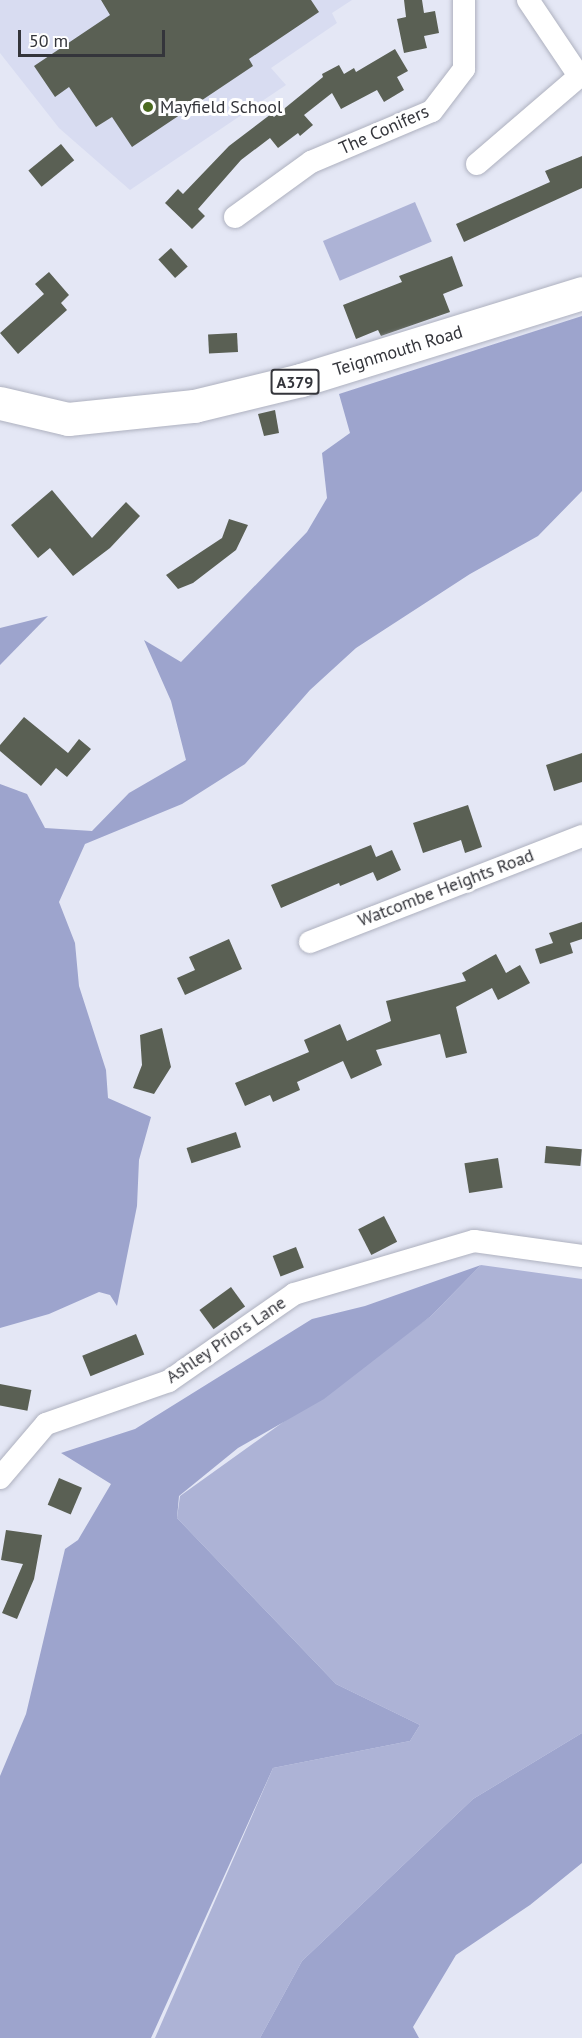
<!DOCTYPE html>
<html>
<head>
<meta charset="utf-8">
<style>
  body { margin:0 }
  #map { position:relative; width:582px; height:2038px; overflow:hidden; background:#e4e7f5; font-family:"PT Sans",sans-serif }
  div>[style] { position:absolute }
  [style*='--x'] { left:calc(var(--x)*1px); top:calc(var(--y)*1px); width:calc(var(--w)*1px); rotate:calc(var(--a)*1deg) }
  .built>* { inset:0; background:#d8dcf1 }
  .green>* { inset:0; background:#adb3d6; transform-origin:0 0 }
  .forest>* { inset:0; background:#9da4cd }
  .building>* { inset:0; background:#5a6054; transform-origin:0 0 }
  .roads { filter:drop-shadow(0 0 2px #aeb1bf) drop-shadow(0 0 2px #aeb1bf) }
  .street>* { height:22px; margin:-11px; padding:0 11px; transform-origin:11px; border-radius:11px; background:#fff }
  .primary>* { height:33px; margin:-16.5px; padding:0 16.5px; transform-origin:16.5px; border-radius:16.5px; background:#fff }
  .dots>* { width:16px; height:16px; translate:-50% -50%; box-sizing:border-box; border:3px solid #fff; border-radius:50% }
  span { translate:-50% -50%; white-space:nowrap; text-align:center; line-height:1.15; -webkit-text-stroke:6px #fff; paint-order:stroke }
  .shield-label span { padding:2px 4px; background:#fff; border:2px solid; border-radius:4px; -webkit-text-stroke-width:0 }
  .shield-label { font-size:16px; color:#34353b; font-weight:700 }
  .poi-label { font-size:18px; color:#34353b }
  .left { translate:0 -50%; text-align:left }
  .street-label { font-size:18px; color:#34353b }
  .scale { position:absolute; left:18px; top:30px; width:147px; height:27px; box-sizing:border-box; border:3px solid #34353b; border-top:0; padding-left:8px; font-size:18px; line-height:21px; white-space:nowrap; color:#34353b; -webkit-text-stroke:4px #fff; paint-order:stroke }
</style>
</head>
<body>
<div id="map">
  <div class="built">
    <i style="clip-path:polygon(0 0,352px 0,332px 13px,337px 23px,271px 68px,286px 85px,130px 190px,59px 128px,0 53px)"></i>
  </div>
  <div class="green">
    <i style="left:415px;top:202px;width:43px;height:100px;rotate:67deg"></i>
    <i style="clip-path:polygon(481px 1265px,582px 1279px,582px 1733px,473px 1799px,302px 1961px,260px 2038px,155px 2038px,273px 1768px,410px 1741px,420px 1725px,336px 1684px,177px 1518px,180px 1496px,431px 1316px)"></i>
  </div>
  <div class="forest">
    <i style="clip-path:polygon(582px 316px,582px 491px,538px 536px,470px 574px,356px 648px,310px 690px,245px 764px,182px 804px,85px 844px,59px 902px,75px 943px,79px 986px,106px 1070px,108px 1098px,151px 1117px,139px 1160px,137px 1206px,117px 1306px,110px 1295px,99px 1292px,49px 1314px,0 1328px,0 784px,27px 794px,45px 828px,92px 831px,129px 793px,186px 760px,171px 701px,144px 640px,181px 662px,307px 532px,327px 498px,322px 453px,350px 433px,339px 394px)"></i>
    <i style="clip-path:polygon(48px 616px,0 665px,0 628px)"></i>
    <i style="clip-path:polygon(481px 1265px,431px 1316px,324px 1399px,238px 1448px,179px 1496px,177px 1518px,336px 1684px,420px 1725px,410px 1741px,273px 1768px,151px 2038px,0 2038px,0 1776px,26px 1714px,65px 1549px,78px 1540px,111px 1484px,61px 1453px,135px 1429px,312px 1319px,365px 1306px)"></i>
    <i style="clip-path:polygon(582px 1733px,582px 1863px,530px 1905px,456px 1955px,413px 2027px,419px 2038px,260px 2038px,302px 1961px,473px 1799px)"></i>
  </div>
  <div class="building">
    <i style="clip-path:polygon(101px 0,311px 0,319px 12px,249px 59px,253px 66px,132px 147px,112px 117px,96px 127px,69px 87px,55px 97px,34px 66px,110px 15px)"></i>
    <i style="clip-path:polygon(404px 0,422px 0,424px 13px,435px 11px,439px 33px,424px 36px,427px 48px,404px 53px,397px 19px,406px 17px)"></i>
    <i style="clip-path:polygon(395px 49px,408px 71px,397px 77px,404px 90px,384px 102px,377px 90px,341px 109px,332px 93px,304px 115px,313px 125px,300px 136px,298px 133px,278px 148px,270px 138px,241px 160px,198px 209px,205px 216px,192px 229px,165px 203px,178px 189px,183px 194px,229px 146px,271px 114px,274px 117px,323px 77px,322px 74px,339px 65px,344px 74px,354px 68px,356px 72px)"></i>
    <i style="left:61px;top:144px;width:21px;height:42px;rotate:51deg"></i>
    <i style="clip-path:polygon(582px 156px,582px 188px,464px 242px,456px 224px,550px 182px,545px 171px)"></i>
    <i style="left:171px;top:248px;width:25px;height:17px;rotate:48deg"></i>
    <i style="clip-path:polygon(452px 256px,463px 286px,443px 294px,450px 312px,381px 336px,378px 330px,356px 339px,343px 305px,402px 282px,399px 276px)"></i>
    <i style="clip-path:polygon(49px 272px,69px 295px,61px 303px,67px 310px,18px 354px,0 333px,44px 294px,35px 284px)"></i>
    <i style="left:237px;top:333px;width:19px;height:29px;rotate:87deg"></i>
    <i style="clip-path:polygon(275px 410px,279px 433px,264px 436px,258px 414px)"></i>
    <i style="clip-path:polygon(52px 490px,92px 538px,126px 502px,140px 516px,110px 548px,73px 576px,50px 548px,38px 558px,11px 525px)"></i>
    <i style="clip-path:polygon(229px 519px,248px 525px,236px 550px,193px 583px,178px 589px,166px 575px,222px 538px)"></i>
    <i style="clip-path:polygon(24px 717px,68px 753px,79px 739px,91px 749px,67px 777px,56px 768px,41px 786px,0 751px,0 745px)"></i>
    <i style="clip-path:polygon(582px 753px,582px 782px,554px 791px,546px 765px)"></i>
    <i style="clip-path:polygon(468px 805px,482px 847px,465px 853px,461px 840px,423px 853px,413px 823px)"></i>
    <i style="clip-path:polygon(371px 845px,376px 857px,392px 850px,401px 870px,377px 881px,373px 872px,340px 886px,339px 883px,281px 908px,271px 885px)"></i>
    <i style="clip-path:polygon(582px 922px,582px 939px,570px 943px,573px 953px,540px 964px,535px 949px,553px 943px,549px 933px)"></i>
    <i style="clip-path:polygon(229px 939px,242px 969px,185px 995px,177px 978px,195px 970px,189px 957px)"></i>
    <i style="clip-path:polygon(496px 954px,506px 973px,520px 965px,530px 983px,498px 1000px,492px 988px,456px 1007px,467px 1053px,446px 1058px,440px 1034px,376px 1050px,382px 1065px,351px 1079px,343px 1061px,297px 1082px,300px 1090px,273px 1102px,270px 1095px,245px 1106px,235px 1083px,309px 1052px,304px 1040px,340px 1024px,347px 1041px,391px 1021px,386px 1001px,466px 981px,462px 973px)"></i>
    <i style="clip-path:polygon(162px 1028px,171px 1067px,154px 1094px,133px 1088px,142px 1065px,140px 1035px)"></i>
    <i style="left:236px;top:1132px;width:16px;height:52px;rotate:72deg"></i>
    <i style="left:546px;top:1146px;width:36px;height:17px;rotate:5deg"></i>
    <i style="left:498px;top:1158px;width:30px;height:34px;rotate:81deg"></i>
    <i style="left:384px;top:1216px;width:29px;height:29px;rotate:63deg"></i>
    <i style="left:296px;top:1247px;width:22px;height:25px;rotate:69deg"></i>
    <i style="left:231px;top:1287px;width:24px;height:39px;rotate:54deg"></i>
    <i style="left:136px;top:1334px;width:22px;height:58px;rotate:68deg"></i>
    <i style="left:0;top:1384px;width:32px;height:21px;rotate:11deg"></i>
    <i style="left:59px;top:1478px;width:25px;height:29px;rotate:23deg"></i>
    <i style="clip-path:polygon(6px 1530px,42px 1535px,34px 1579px,17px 1619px,2px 1613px,23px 1564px,1px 1560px)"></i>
  </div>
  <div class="roads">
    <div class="street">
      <i style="--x:528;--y:0;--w:92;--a:56.1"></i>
      <i style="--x:477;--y:164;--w:138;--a:-40.6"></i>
      <i style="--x:235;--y:217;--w:94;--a:-35.9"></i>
      <i style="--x:311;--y:162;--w:131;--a:-22.9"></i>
      <i style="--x:432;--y:111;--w:53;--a:-52.7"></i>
      <i style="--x:464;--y:69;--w:69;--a:-90"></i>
      <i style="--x:310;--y:942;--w:292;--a:-21.3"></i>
      <i style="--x:0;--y:1478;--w:71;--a:-49.6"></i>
      <i style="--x:46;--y:1424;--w:130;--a:-19.3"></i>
      <i style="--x:169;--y:1381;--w:152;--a:-34.8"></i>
      <i style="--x:294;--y:1294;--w:188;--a:-16.4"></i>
      <i style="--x:474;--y:1241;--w:109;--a:7.9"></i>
    </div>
    <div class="primary">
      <i style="--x:0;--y:403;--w:70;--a:13.2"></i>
      <i style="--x:68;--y:419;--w:127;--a:-5.9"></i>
      <i style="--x:194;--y:406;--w:110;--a:-13.7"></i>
      <i style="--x:301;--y:380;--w:294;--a:-17.2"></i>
    </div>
  </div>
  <div class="dots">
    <i style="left:148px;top:107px;background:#4c6b20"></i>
  </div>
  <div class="shield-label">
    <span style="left:295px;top:382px">A379</span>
  </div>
  <div class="poi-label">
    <span class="left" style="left:160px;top:107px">Mayfield School</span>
  </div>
  <div class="street-label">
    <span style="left:384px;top:130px;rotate:-24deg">The Conifers</span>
    <span style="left:398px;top:351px;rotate:-17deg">Teignmouth Road</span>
    <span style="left:446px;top:888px;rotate:-21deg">Watcombe Heights Road</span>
    <span style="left:226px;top:1340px;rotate:-34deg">Ashley Priors Lane</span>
  </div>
  <div class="scale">50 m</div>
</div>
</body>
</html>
